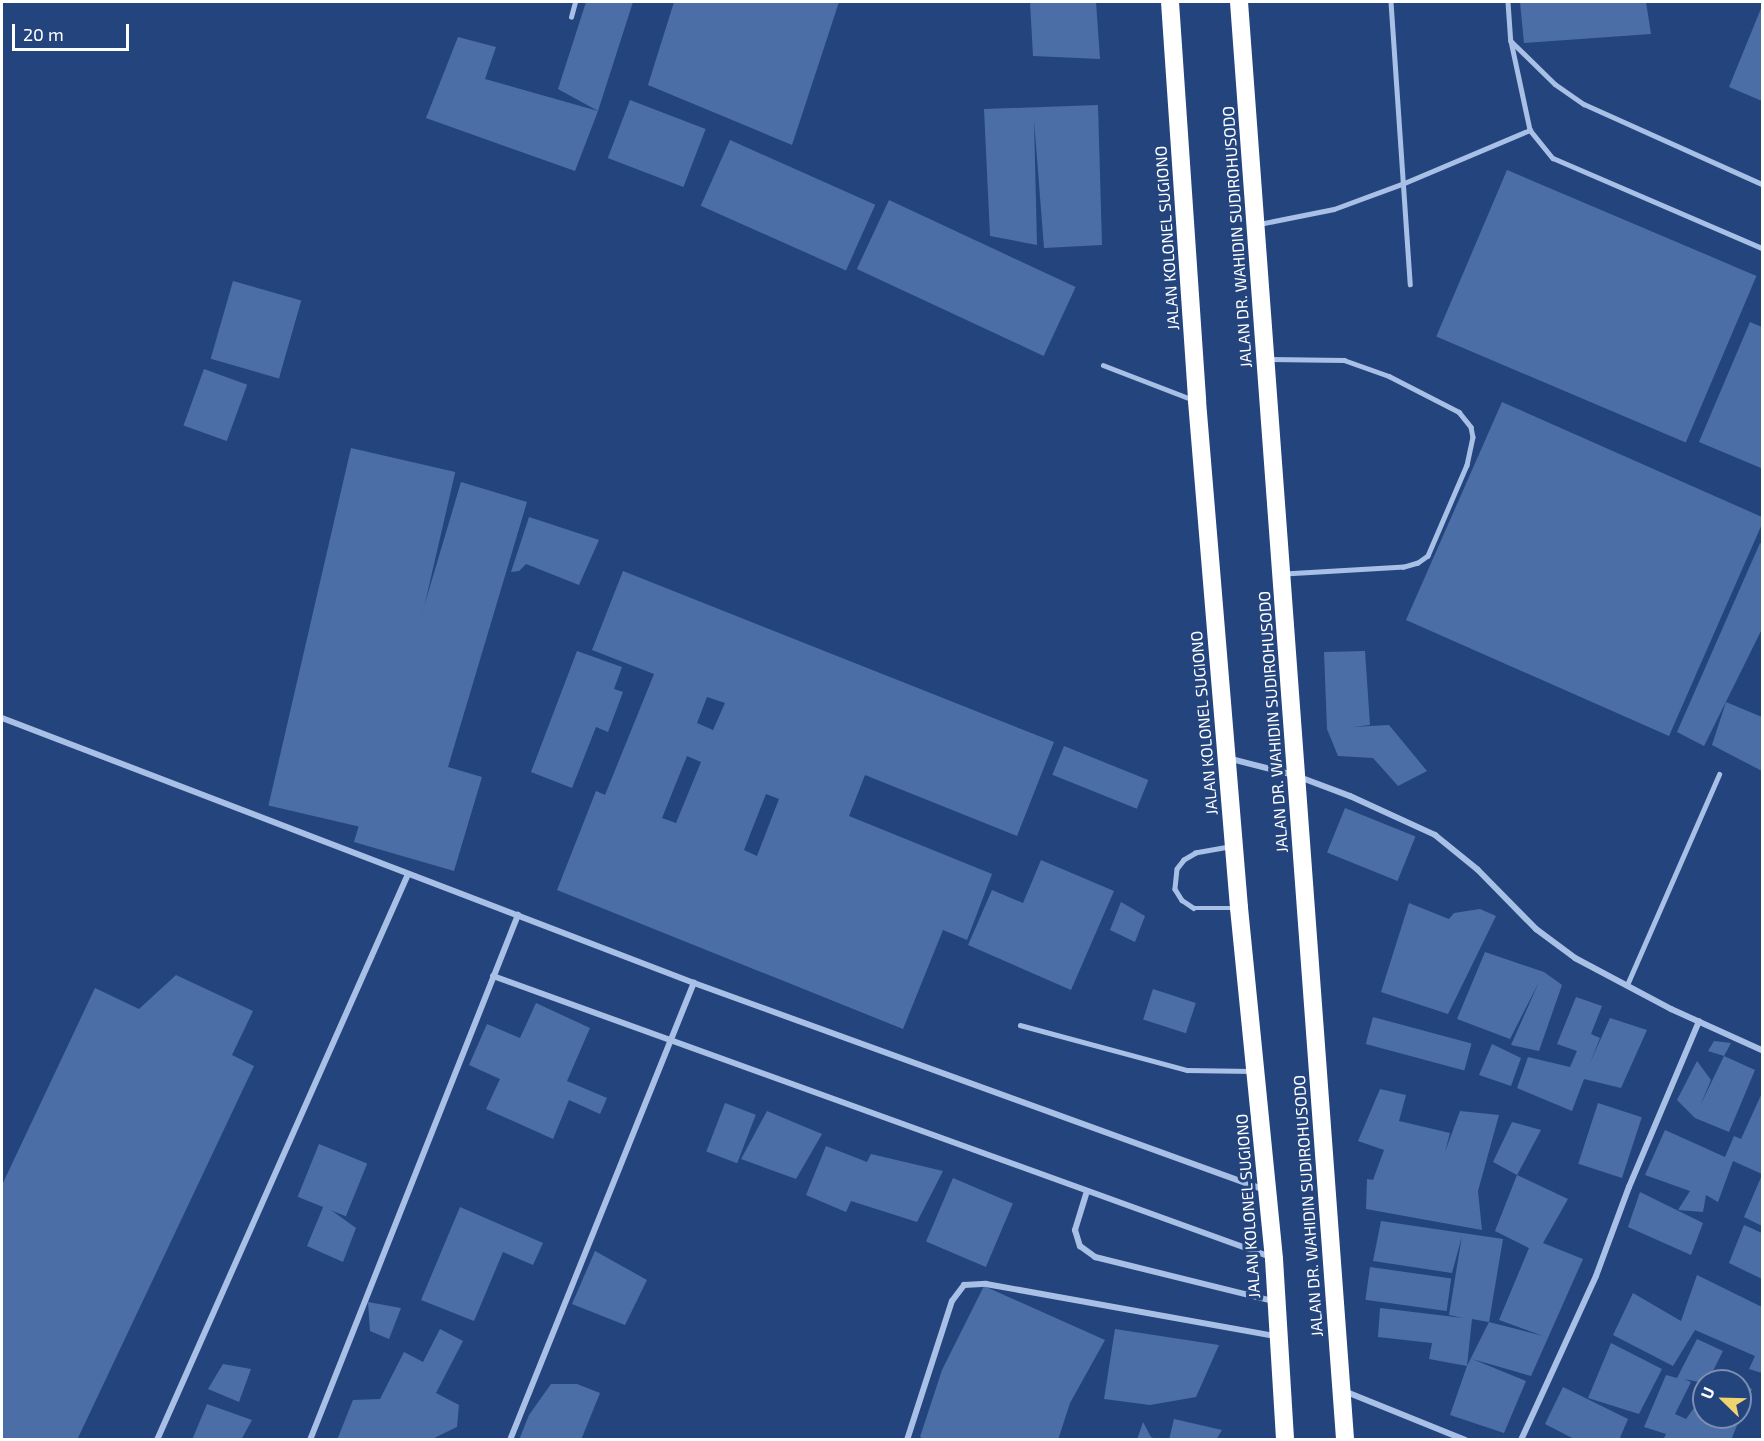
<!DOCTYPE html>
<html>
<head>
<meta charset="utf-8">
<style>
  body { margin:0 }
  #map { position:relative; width:1764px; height:1441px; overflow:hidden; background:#24447e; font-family:"Exo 2",sans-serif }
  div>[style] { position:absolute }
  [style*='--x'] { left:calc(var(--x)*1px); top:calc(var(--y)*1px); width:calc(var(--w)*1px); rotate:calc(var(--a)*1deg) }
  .building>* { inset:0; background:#4c6ea6; transform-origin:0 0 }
  .lane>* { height:4.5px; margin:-2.25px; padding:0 2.25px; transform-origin:2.25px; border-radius:2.25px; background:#a9c0e6 }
  .street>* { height:6px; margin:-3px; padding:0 3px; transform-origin:3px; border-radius:3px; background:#a9c0e6 }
  .highway>* { height:18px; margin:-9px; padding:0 9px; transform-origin:9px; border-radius:9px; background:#fff }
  span { translate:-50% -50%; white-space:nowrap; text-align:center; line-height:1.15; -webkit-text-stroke:6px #24447e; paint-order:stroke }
  .street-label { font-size:16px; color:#fff }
  .frame { position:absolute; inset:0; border:3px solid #fff; pointer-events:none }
  .north { position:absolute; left:1692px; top:1369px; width:60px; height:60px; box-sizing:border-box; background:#24447e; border:2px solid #7c8fb2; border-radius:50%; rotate:293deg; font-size:16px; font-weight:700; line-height:24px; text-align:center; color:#fff }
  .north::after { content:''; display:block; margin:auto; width:21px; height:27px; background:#f0d46d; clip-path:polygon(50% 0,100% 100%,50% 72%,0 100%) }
  .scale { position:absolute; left:12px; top:24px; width:117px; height:27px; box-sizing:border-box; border:3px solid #fff; border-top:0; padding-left:8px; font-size:18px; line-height:21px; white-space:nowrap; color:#fff; -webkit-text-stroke:4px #24447e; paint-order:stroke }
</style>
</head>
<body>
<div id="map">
  <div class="building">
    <i style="clip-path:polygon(586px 2px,633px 2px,598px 111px,558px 89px)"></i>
    <i style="clip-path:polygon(674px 2px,839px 2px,792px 145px,648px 85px)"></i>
    <i style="clip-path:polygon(1030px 2px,1096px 2px,1100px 59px,1033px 56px)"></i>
    <i style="clip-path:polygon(1520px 2px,1646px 2px,1651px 34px,1524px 43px)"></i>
    <i style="clip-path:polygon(1762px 6px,1762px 101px,1729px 87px)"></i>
    <i style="clip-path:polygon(458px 37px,496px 47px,485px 79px,598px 111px,575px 171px,426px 118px)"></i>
    <i style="left:630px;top:100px;width:81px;height:62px;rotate:21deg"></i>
    <i style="clip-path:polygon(1098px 105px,1102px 245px,1044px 248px,1034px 120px,1037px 245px,990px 236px,984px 109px)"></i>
    <i style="left:730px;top:140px;width:159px;height:72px;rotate:24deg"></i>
    <i style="left:1507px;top:170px;width:271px;height:181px;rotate:23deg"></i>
    <i style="left:889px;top:200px;width:206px;height:76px;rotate:25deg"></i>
    <i style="left:233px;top:281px;width:71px;height:81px;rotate:16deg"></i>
    <i style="clip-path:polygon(1750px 322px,1762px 327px,1761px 468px,1699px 442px)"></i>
    <i style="left:204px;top:369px;width:46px;height:60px;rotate:20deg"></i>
    <i style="clip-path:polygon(1502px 402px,1762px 517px,1762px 524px,1669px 736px,1406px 620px)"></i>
    <i style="left:351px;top:448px;width:107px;height:367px;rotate:13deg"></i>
    <i style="clip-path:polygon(461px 482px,527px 502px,448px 767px,482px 777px,454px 871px,354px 842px)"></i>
    <i style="clip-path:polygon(529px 517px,599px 540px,579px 585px,526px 564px,519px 571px,511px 572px)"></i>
    <i style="clip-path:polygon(1760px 543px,1762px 544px,1762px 629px,1704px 746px,1677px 732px)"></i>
    <i style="clip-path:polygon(evenodd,623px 571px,1054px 742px,1017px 836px,865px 775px,849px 816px,992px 874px,967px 940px,943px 930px,903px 1029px,557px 890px,596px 791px,605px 795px,654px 674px,592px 650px,623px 571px,707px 697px,725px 703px,713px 730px,697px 723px,707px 697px,623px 571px,687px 756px,701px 762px,676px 823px,662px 818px,687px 756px,623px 571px,766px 794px,779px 799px,757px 856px,744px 850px,766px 794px)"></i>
    <i style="clip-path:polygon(577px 651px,622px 667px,614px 689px,623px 692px,608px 732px,596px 727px,572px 788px,531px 772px)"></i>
    <i style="clip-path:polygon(1365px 651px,1370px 725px,1352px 727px,1389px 725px,1427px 771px,1398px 786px,1373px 758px,1338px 756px,1327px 729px,1324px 652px)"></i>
    <i style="clip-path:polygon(1726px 702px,1762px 717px,1762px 771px,1712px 745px)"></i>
    <i style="left:1064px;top:746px;width:91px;height:31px;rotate:22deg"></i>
    <i style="left:1345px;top:808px;width:76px;height:48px;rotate:22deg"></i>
    <i style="clip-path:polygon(1041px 860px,1114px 891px,1071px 990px,968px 945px,992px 890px,1023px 903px)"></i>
    <i style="clip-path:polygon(1121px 902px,1145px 916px,1135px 942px,1110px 930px)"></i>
    <i style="clip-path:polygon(1409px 903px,1449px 919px,1454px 913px,1480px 909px,1496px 916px,1448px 1014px,1381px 992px)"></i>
    <i style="clip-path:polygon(1485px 952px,1544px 972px,1562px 985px,1539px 1051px,1511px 1045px,1539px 982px,1510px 1039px,1457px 1019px)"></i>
    <i style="clip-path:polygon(176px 975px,253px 1011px,232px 1055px,254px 1066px,77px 1440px,2px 1440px,2px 1185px,95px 988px,139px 1009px)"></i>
    <i style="left:1153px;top:989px;width:45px;height:32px;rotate:18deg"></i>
    <i style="clip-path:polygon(1576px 997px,1602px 1006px,1591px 1034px,1600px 1038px,1590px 1063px,1610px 1018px,1647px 1030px,1621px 1088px,1584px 1079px,1572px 1111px,1517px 1088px,1528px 1057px,1570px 1067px,1577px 1051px,1557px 1044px)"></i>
    <i style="clip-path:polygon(536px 1003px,590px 1028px,567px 1081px,607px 1098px,600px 1114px,569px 1100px,553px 1139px,486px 1109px,500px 1079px,469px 1065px,487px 1024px,520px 1038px)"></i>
    <i style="left:1373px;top:1017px;width:102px;height:28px;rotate:15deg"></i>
    <i style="clip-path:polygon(1714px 1041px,1731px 1043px,1724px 1056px,1755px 1070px,1729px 1132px,1695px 1118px,1677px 1100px,1697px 1061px,1711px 1080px,1700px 1106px,1724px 1056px,1708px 1051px)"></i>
    <i style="clip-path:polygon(1492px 1044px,1521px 1058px,1511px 1086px,1479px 1075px)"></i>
    <i style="clip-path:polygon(1380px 1089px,1406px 1095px,1399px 1121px,1450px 1133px,1445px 1152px,1460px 1111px,1499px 1115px,1478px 1191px,1482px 1230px,1366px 1209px,1367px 1179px,1373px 1180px,1384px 1150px,1358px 1141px)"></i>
    <i style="clip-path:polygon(1762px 1093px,1762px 1174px,1733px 1161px,1718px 1202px,1706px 1195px,1703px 1212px,1678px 1210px,1690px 1191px,1645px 1175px,1665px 1130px,1725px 1157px,1734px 1136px,1741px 1139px)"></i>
    <i style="left:725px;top:1103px;width:33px;height:52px;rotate:21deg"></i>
    <i style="left:1598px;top:1103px;width:46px;height:64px;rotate:18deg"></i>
    <i style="clip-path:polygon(767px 1111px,822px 1134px,796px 1179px,741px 1159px)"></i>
    <i style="clip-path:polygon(1512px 1122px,1541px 1130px,1517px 1175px,1493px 1162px)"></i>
    <i style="left:319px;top:1144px;width:52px;height:57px;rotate:22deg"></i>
    <i style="clip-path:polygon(826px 1146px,867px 1162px,871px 1154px,943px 1171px,917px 1222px,851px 1201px,846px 1212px,806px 1195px)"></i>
    <i style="clip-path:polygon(1517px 1175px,1568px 1199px,1543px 1243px,1583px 1259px,1531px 1376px,1472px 1359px,1526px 1381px,1504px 1433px,1450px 1415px,1467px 1366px,1429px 1359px,1432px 1343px,1378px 1337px,1380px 1308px,1463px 1318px,1449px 1315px,1462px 1236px,1452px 1273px,1373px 1261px,1381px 1221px,1503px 1239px,1489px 1322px,1472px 1319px,1467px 1366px,1489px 1322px,1543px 1336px,1499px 1320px,1529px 1248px,1495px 1231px)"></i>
    <i style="clip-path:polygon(1762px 1175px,1762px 1226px,1744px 1217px)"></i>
    <i style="left:953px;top:1178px;width:65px;height:69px;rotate:23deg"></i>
    <i style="clip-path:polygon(1640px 1192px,1703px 1223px,1691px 1255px,1628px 1227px)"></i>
    <i style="clip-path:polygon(324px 1205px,356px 1228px,343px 1262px,307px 1246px)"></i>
    <i style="clip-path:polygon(460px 1207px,543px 1243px,533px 1265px,503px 1252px,474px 1321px,421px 1300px)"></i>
    <i style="clip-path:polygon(1744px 1225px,1762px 1233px,1762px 1279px,1729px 1263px)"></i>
    <i style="clip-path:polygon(595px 1251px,647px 1280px,625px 1325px,572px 1304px)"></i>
    <i style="left:1370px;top:1267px;width:82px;height:33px;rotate:8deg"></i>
    <i style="clip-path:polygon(1697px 1275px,1762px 1307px,1762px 1373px,1749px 1369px,1755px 1356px,1695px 1330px,1673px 1366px,1613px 1335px,1633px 1293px,1681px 1321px)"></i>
    <i style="clip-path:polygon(984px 1286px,1105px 1340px,1070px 1403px,1058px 1440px,928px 1440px,920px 1437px,942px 1370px)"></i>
    <i style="clip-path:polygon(368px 1302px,401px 1308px,389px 1339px,370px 1331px)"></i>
    <i style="clip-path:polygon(440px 1329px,463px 1341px,436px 1393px,459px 1405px,457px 1427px,430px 1440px,337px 1440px,353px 1400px,380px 1399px,404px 1352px,423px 1362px)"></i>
    <i style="clip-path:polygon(1115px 1329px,1219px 1345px,1196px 1397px,1150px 1405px,1104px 1399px)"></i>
    <i style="clip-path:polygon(1697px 1339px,1723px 1351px,1708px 1381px,1704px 1383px,1684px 1379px,1691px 1382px,1675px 1414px,1686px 1419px,1704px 1394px,1704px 1417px,1740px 1417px,1740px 1383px,1752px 1389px,1731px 1440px,1663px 1440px,1666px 1434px,1644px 1427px,1666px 1375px,1677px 1378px)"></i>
    <i style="clip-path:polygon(1611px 1343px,1662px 1369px,1639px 1414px,1588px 1398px)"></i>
    <i style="clip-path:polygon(223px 1364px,251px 1369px,239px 1402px,208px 1389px)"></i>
    <i style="clip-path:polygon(551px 1384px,577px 1384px,600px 1393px,581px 1440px,519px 1440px,529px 1415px)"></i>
    <i style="clip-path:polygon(1563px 1387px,1628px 1419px,1619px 1440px,1576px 1440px,1545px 1424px)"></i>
    <i style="clip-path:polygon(207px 1404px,252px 1420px,241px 1440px,192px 1440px)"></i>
    <i style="clip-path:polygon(1174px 1419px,1222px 1430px,1216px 1440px,1169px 1440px)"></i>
    <i style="clip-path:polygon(1143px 1422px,1151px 1437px,1158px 1440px,1137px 1440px)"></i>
  </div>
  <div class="lane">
    <i style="--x:1391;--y:2;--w:283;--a:86.1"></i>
    <i style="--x:1508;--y:2;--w:39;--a:86"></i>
    <i style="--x:1511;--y:41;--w:91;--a:77.9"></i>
    <i style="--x:1530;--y:130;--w:36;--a:51"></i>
    <i style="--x:1553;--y:158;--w:228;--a:23.3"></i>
    <i style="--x:571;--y:17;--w:16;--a:-75"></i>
    <i style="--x:1512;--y:42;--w:60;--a:44.3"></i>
    <i style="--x:1555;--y:84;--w:35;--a:35"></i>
    <i style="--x:1584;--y:104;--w:195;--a:24.2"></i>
    <i style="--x:1259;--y:224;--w:76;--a:-11.3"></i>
    <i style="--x:1334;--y:209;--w:72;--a:-20.2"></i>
    <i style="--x:1402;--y:184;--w:139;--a:-22.9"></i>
    <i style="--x:1270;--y:359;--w:74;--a:0.8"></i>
    <i style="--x:1344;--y:360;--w:48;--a:19.6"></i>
    <i style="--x:1389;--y:376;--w:79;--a:27.2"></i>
    <i style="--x:1459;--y:412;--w:19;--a:51"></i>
    <i style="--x:1471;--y:427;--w:10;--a:79"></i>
    <i style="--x:1473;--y:437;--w:29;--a:102"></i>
    <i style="--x:1467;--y:465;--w:99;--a:113.2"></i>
    <i style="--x:1428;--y:556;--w:12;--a:145"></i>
    <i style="--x:1418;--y:563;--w:15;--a:164"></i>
    <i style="--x:1404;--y:567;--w:119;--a:176.6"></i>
    <i style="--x:1103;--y:365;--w:94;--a:21.1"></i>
    <i style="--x:1229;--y:847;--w:34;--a:170"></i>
    <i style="--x:1196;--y:853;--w:14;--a:150"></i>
    <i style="--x:1184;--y:860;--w:11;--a:128"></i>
    <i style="--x:1177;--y:869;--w:20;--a:96"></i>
    <i style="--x:1175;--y:889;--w:13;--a:58"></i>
    <i style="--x:1182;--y:900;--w:14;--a:34"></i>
    <i style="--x:1194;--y:908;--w:42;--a:0"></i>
    <i style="--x:1627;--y:985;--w:230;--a:-66.4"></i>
    <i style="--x:1020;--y:1025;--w:173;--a:15.1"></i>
    <i style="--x:1187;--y:1070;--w:64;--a:0.9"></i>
  </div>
  <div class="street">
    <i style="--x:2;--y:718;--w:741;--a:20.95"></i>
    <i style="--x:694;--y:983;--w:607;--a:19.93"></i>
    <i style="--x:1231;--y:759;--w:65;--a:14.3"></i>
    <i style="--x:1294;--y:775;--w:60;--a:20.6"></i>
    <i style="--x:1350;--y:796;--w:94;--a:24.6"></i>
    <i style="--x:1435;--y:835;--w:55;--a:39.1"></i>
    <i style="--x:1478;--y:870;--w:83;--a:45.5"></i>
    <i style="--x:1536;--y:929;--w:49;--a:36.6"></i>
    <i style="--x:1575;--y:958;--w:109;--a:28"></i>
    <i style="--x:1671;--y:1009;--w:100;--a:24.3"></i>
    <i style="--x:493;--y:976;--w:827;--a:19.86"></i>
    <i style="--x:1087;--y:1191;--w:41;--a:107.1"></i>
    <i style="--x:1075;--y:1230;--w:17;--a:73"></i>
    <i style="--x:1080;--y:1246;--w:19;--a:36"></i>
    <i style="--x:1095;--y:1257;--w:183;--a:13.9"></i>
    <i style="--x:1344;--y:1391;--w:131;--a:22"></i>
    <i style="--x:157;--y:1440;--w:619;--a:-66.08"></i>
    <i style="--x:310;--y:1440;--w:565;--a:-68.39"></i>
    <i style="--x:510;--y:1440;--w:493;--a:-68.1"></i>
    <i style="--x:907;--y:1440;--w:146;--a:-72.1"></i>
    <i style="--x:952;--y:1301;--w:20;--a:-53"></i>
    <i style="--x:964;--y:1285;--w:22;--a:-3"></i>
    <i style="--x:986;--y:1284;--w:295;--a:10.2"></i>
    <i style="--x:1521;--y:1440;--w:180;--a:-65.4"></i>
    <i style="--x:1596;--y:1276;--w:95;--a:-69.7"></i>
    <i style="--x:1629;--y:1187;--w:180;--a:-67.1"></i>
  </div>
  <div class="highway">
    <i style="--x:1170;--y:2;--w:400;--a:86.1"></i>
    <i style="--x:1197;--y:401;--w:509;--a:85.26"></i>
    <i style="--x:1239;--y:908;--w:353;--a:84.3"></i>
    <i style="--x:1274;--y:1259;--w:181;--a:86.5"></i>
    <i style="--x:1239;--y:2;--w:1442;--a:85.78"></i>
  </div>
  <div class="street-label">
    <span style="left:1237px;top:237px;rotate:-94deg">JALAN DR. WAHIDIN SUDIROHUSODO</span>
    <span style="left:1167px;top:238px;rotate:-94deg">JALAN KOLONEL SUGIONO</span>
    <span style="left:1273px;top:722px;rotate:-94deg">JALAN DR. WAHIDIN SUDIROHUSODO</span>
    <span style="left:1204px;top:723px;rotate:-95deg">JALAN KOLONEL SUGIONO</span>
    <span style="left:1248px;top:1206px;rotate:-94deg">JALAN KOLONEL SUGIONO</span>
    <span style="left:1308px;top:1206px;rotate:-94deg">JALAN DR. WAHIDIN SUDIROHUSODO</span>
  </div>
  <div class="frame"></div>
  <div class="north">U</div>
  <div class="scale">20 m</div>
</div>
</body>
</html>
